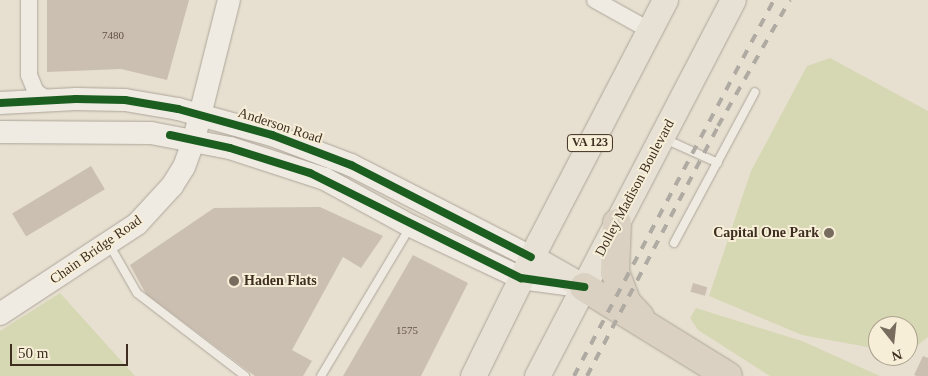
<!DOCTYPE html>
<html>
<head>
<meta charset="utf-8">
<style>
  body { margin:0 }
  #map { position:relative; width:928px; height:376px; overflow:hidden; background:#e7e0d1; font-family:"Times New Roman",serif }
  div>[style] { position:absolute }
  [style*='--x'] { left:calc(var(--x)*1px); top:calc(var(--y)*1px); width:calc(var(--w)*1px); rotate:calc(var(--a)*1deg) }
  .green>* { inset:0; background:#d6d7b3 }
  .building>* { inset:0; background:#cbbfb2; transform-origin:0 0 }
  .roads { filter:drop-shadow(0 0 1px #ada599) drop-shadow(0 0 1px #ada599) }
  .lane>* { height:8px; margin:-4px; padding:0 4px; transform-origin:4px; border-radius:4px; background:#efebe3 }
  .street>* { height:16px; margin:-8px; padding:0 8px; transform-origin:8px; border-radius:8px; background:#efebe3 }
  .secondary>* { height:22px; margin:-11px; padding:0 11px; transform-origin:11px; border-radius:11px; background:#efebe3 }
  .primary>* { height:25px; margin:-12.5px; padding:0 12.5px; transform-origin:12.5px; border-radius:12.5px; background:#e6e1d4 }
  .highway>* { height:28px; margin:-14px; padding:0 14px; transform-origin:14px; border-radius:14px; background:#dad1c2 }
  .rail>* { height:4px; margin-top:-2px; transform-origin:0; background:repeating-linear-gradient(90deg,#afaaa2 0 9px,transparent 0 18px) }
  .cycleway>* { height:8px; margin:-4px; padding:0 4px; transform-origin:4px; border-radius:4px; background:#1b5e20 }
  .dots>* { width:14px; height:14px; translate:-50% -50%; box-sizing:border-box; border:2px solid #f7eed8; border-radius:50% }
  span { translate:-50% -50%; white-space:nowrap; text-align:center; line-height:1.15; -webkit-text-stroke:4px #f7eed8; paint-order:stroke }
  .number-label { font-size:11px; color:#605244 }
  .number-label span { -webkit-text-stroke-width:0 }
  .shield-label span { padding:1px 4px; background:#f7eed8; border:1px solid; border-radius:4px; -webkit-text-stroke-width:0 }
  .shield-label { font-size:12px; color:#3d2e20; font-weight:700 }
  .street-label { font-size:14px; color:#3d2e20 }
  .poi-label { font-size:14px; color:#3d2e20; font-weight:700 }
  .right { translate:-100% -50%; text-align:right }
  .left { translate:0 -50%; text-align:left }
  .north { position:absolute; left:868px; top:316px; width:50px; height:50px; box-sizing:border-box; background:#f7eed8; border:1px solid #ada18e; border-radius:50%; rotate:164deg; font-size:14px; font-weight:700; line-height:20px; text-align:center; color:#3d2e20 }
  .north::after { content:''; display:block; margin:auto; width:18px; height:22px; background:#786c5e; clip-path:polygon(50% 0,100% 100%,50% 72%,0 100%) }
  .scale { position:absolute; left:10px; top:344px; width:118px; height:22px; box-sizing:border-box; border:2px solid #3d2e20; border-top:0; padding-left:6px; font-size:15px; line-height:18px; white-space:nowrap; color:#3d2e20; -webkit-text-stroke:4px #f7eed8; paint-order:stroke }
</style>
</head>
<body>
<div id="map">
  <div class="green">
    <i style="clip-path:polygon(830px 58px,928px 111px,928px 337px,908px 353px,908px 326px,878px 326px,878px 349px,802px 335px,709px 296px,751px 171px,807px 66px)"></i>
    <i style="clip-path:polygon(60px 293px,135px 376px,0 376px,0 331px)"></i>
    <i style="clip-path:polygon(696px 308px,802px 341px,880px 376px,770px 376px,698px 330px,690px 318px)"></i>
  </div>
  <div class="building">
    <i style="clip-path:polygon(47px 0,189px 0,167px 80px,121px 69px,47px 72px)"></i>
    <i style="left:91px;top:166px;width:27px;height:92px;rotate:59deg"></i>
    <i style="clip-path:polygon(320px 207px,383px 236px,361px 268px,343px 257px,292px 350px,312px 361px,303px 376px,255px 376px,146px 294px,130px 265px,214px 208px)"></i>
    <i style="clip-path:polygon(413px 255px,468px 283px,421px 376px,343px 376px)"></i>
    <i style="left:693px;top:283px;width:15px;height:9px;rotate:16deg"></i>
    <i style="clip-path:polygon(923px 356px,928px 358px,928px 376px,917px 376px,914px 375px)"></i>
  </div>
  <div class="roads">
    <div class="lane">
      <i style="--x:665;--y:139;--w:58;--a:24.4"></i>
      <i style="--x:674;--y:243;--w:171;--a:-61.8"></i>
      <i style="--x:110;--y:246;--w:54;--a:60.1"></i>
      <i style="--x:137;--y:293;--w:136;--a:37.5"></i>
      <i style="--x:321;--y:376;--w:174;--a:-59.1"></i>
    </div>
    <div class="street">
      <i style="--x:29;--y:0;--w:75;--a:90"></i>
      <i style="--x:29;--y:75;--w:18;--a:68"></i>
      <i style="--x:36;--y:92;--w:14;--a:34"></i>
      <i style="--x:595;--y:0;--w:62;--a:29.1"></i>
    </div>
    <div class="secondary">
      <i style="--x:0;--y:103;--w:76;--a:-3"></i>
      <i style="--x:76;--y:99;--w:49;--a:1.2"></i>
      <i style="--x:125;--y:100;--w:54;--a:9.6"></i>
      <i style="--x:178;--y:109;--w:98;--a:15.5"></i>
      <i style="--x:272;--y:135;--w:85;--a:20.8"></i>
      <i style="--x:351;--y:165;--w:202;--a:27.1"></i>
      <i style="--x:0;--y:132;--w:151;--a:0.4"></i>
      <i style="--x:151;--y:133;--w:80;--a:10.8"></i>
      <i style="--x:230;--y:148;--w:100;--a:18.1"></i>
      <i style="--x:325;--y:179;--w:98;--a:28.7"></i>
      <i style="--x:411;--y:226;--w:122;--a:25.3"></i>
      <i style="--x:521;--y:278;--w:60;--a:7.7"></i>
      <i style="--x:0;--y:314;--w:164;--a:-33.3"></i>
      <i style="--x:137;--y:224;--w:52;--a:-47.4"></i>
      <i style="--x:172;--y:186;--w:22;--a:-58"></i>
      <i style="--x:184;--y:167;--w:30;--a:-70"></i>
      <i style="--x:194;--y:139;--w:143;--a:-75.9"></i>
    </div>
    <div class="primary">
      <i style="--x:531;--y:257;--w:61;--a:29.5"></i>
      <i style="--x:473;--y:376;--w:149;--a:-63.8"></i>
      <i style="--x:539;--y:242;--w:273;--a:-62.5"></i>
      <i style="--x:537;--y:376;--w:424;--a:-62.5"></i>
    </div>
    <div class="highway">
      <i style="--x:617;--y:223;--w:49;--a:92.3"></i>
      <i style="--x:615;--y:272;--w:33;--a:69"></i>
      <i style="--x:627;--y:303;--w:19;--a:47"></i>
      <i style="--x:584;--y:287;--w:169;--a:31.7"></i>
    </div>
  </div>
  <div class="rail">
    <i style="--x:574;--y:376;--w:426;--a:-62"></i>
    <i style="--x:587;--y:376;--w:282;--a:-62.3"></i>
    <i style="--x:718;--y:126;--w:145;--a:-60.3"></i>
  </div>
  <div class="cycleway">
    <i style="--x:0;--y:103;--w:76;--a:-3"></i>
    <i style="--x:76;--y:99;--w:49;--a:1.2"></i>
    <i style="--x:125;--y:100;--w:54;--a:9.6"></i>
    <i style="--x:178;--y:109;--w:98;--a:15.5"></i>
    <i style="--x:272;--y:135;--w:85;--a:20.8"></i>
    <i style="--x:351;--y:165;--w:202;--a:27.1"></i>
    <i style="--x:170;--y:135;--w:61;--a:12.2"></i>
    <i style="--x:230;--y:148;--w:84;--a:17.4"></i>
    <i style="--x:310;--y:173;--w:236;--a:26.5"></i>
    <i style="--x:521;--y:278;--w:64;--a:8.1"></i>
  </div>
  <div class="dots">
    <i style="left:829px;top:233px;background:#786c5e"></i>
    <i style="left:234px;top:281px;background:#786c5e"></i>
  </div>
  <div class="number-label">
    <span style="left:113px;top:35px">7480</span>
    <span style="left:407px;top:330px">1575</span>
  </div>
  <div class="shield-label">
    <span style="left:590px;top:143px">VA 123</span>
  </div>
  <div class="street-label">
    <span style="left:280px;top:126px;rotate:18deg">Anderson Road</span>
    <span style="left:635px;top:188px;rotate:-62deg">Dolley Madison Boulevard</span>
    <span style="left:96px;top:250px;rotate:-35deg">Chain Bridge Road</span>
  </div>
  <div class="poi-label">
    <span class="right" style="left:819px;top:233px">Capital One Park</span>
    <span class="left" style="left:244px;top:281px">Haden Flats</span>
  </div>
  <div class="north">N</div>
  <div class="scale">50 m</div>
</div>
</body>
</html>
